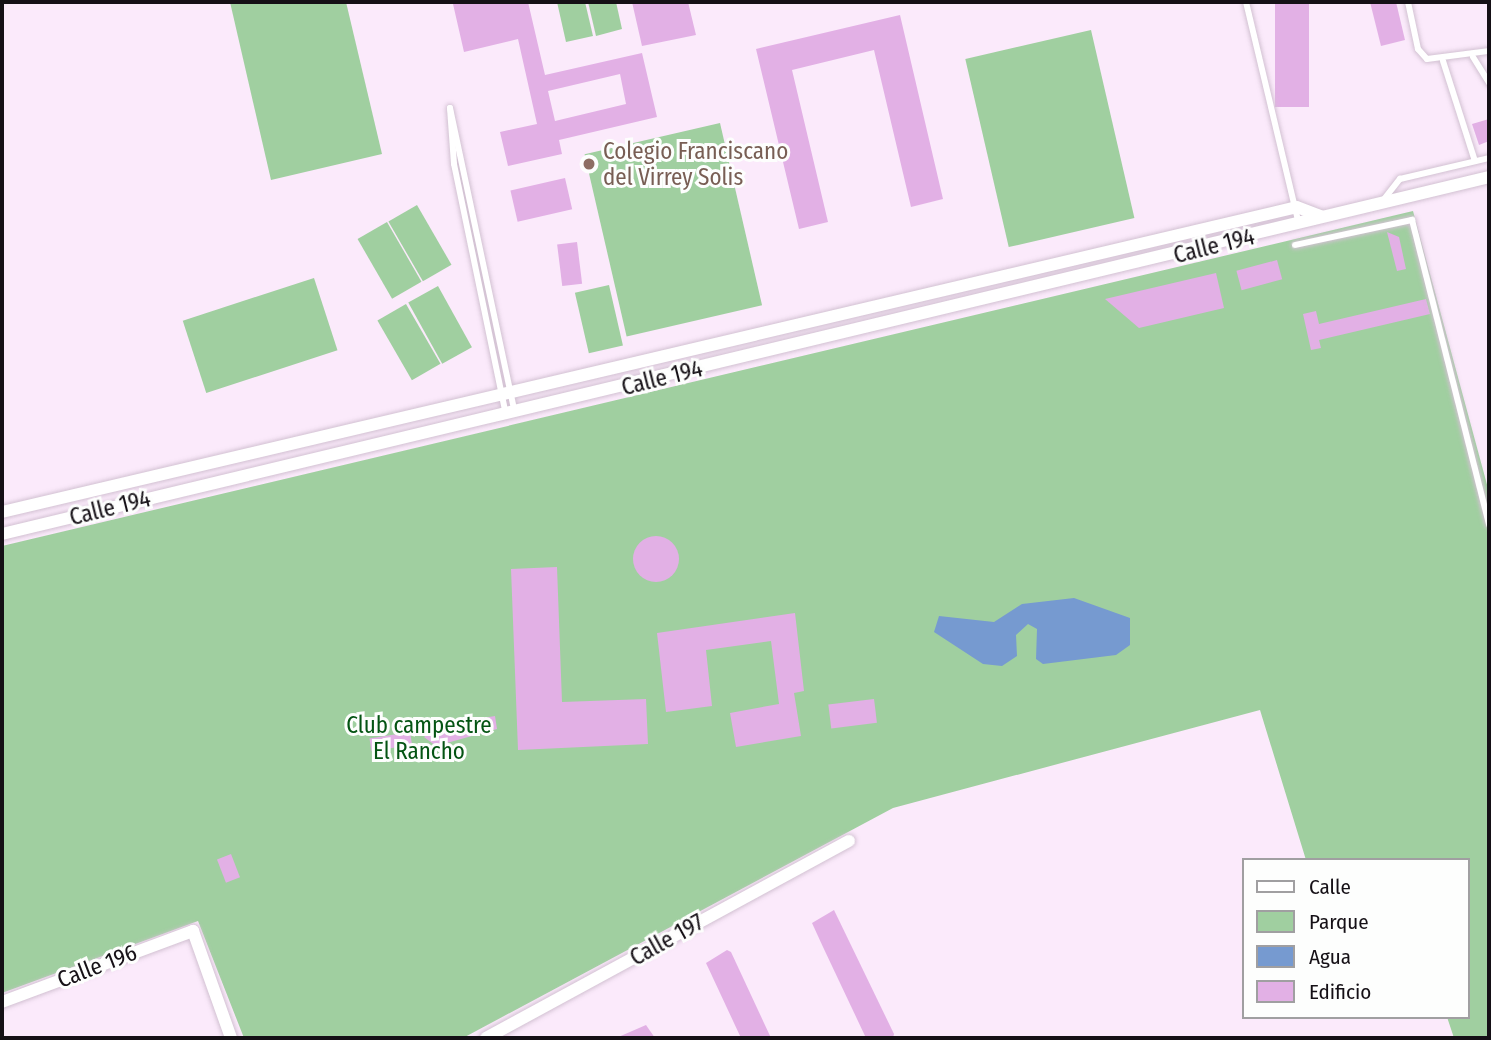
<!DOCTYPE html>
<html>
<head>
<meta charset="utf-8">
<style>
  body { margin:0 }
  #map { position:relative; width:1491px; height:1040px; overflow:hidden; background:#fbeafb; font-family:"Fira Sans Condensed",sans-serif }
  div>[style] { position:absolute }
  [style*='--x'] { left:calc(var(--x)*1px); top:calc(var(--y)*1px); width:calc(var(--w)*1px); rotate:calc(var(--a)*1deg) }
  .green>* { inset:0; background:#a0cfa0; transform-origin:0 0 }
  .water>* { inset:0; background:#769ad0 }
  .building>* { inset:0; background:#e2b0e5; transform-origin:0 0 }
  .round { border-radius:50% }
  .roads { filter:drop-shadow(0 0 2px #d2c1d2) drop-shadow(0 0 2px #d2c1d2) }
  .lane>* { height:6px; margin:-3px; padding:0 3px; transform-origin:3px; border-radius:3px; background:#fff }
  .street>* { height:12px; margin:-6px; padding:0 6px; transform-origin:6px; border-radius:6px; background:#fff }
  .dots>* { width:19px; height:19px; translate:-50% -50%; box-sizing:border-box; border:4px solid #fdfefd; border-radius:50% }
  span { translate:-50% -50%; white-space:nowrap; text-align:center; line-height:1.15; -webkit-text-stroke:6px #fdfefd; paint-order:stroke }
  .education-label { font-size:23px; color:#785e54 }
  .left { translate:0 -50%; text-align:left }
  .street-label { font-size:23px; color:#151016 }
  .park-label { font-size:23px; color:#045413 }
  .frame { position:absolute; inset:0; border:4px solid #151016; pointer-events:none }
  .legend { position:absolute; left:1242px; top:858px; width:228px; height:161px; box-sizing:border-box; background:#fdfefd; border:2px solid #a09fa1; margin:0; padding:9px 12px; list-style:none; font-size:21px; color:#151016 }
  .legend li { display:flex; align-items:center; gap:14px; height:35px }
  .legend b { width:35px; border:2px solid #a09fa1 }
</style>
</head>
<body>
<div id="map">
  <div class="green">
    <i style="clip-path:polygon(230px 2px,346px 2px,382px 154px,271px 180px)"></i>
    <i style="clip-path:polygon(557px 2px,585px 2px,593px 36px,566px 42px)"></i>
    <i style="clip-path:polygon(588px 2px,616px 2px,622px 29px,596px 36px)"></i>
    <i style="left:1091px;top:30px;width:193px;height:129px;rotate:77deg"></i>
    <i style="left:720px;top:123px;width:187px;height:139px;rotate:77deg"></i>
    <i style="left:417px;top:205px;width:69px;height:33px;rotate:60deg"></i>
    <i style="clip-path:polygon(1413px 211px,1489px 492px,1489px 1038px,1454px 1038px,1447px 1017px,1468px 1017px,1468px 860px,1306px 860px,1260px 710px,893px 808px,463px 1038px,244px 1038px,198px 921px,2px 993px,2px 546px)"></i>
    <i style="left:387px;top:222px;width:69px;height:34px;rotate:60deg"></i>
    <i style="left:314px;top:278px;width:76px;height:138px;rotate:72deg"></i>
    <i style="left:609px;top:285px;width:62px;height:35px;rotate:77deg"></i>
    <i style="left:438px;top:286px;width:70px;height:34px;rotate:61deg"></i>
    <i style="left:406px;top:304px;width:69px;height:33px;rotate:60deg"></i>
  </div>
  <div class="water">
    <i style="clip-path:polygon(1074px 598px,1130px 618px,1130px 645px,1116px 655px,1043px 664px,1036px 659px,1037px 629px,1028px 624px,1016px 635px,1017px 656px,1002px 666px,983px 664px,934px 632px,939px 616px,994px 622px,1022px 604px)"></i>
  </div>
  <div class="building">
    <i style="clip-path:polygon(evenodd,528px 2px,545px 75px,642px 53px,657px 117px,559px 140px,562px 154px,508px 166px,500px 132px,537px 124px,518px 39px,464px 52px,453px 4px,528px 2px,620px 74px,626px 104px,555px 121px,548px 91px,620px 74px)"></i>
    <i style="clip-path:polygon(632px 2px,688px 2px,696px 35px,642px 46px)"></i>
    <i style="left:1275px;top:2px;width:34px;height:105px"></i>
    <i style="clip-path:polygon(1370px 2px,1396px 2px,1405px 40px,1381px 46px)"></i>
    <i style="clip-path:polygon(900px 15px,943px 199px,911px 207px,874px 50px,792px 70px,828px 222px,799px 229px,756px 49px)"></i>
    <i style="clip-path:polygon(1489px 119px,1489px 141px,1479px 145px,1472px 124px)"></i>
    <i style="left:565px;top:178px;width:32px;height:56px;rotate:77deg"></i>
    <i style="clip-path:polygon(1387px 232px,1399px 237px,1406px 269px,1397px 271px)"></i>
    <i style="left:577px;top:242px;width:42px;height:20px;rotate:83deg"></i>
    <i style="left:1277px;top:260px;width:20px;height:42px;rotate:75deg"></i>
    <i style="clip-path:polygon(1216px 273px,1224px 308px,1139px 328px,1105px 299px)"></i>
    <i style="clip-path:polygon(1426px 299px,1430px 314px,1319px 340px,1321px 348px,1311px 350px,1303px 314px,1316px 311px,1319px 324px)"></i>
    <i class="round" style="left:633px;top:536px;width:46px;height:46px"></i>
    <i style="clip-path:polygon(557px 567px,562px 702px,646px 699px,648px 744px,518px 750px,511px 569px)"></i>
    <i style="clip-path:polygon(795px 613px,804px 691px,794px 693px,801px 736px,736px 747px,730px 713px,779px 704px,771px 641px,706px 650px,712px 706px,666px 712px,657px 633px)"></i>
    <i style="left:874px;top:699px;width:24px;height:46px;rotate:83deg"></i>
    <i style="clip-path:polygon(495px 716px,497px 729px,436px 746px,424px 737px,435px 727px,456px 733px,454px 723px)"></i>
    <i style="left:410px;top:732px;width:13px;height:41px;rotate:81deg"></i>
    <i style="left:231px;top:854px;width:25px;height:15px;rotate:69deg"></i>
    <i style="clip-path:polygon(834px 910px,894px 1034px,893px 1038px,866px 1038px,823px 947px,812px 923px)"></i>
    <i style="clip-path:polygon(727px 950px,731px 952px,771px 1038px,741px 1038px,706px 963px)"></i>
    <i style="clip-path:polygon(646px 1025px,655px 1038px,616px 1038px)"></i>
  </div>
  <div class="roads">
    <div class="lane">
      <i style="--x:1246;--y:2;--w:229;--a:76.6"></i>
      <i style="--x:1408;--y:2;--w:48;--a:78"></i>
      <i style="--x:1418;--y:49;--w:13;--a:48"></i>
      <i style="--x:1427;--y:59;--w:63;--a:-7.4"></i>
      <i style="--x:1473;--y:57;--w:31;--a:58"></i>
      <i style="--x:1443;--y:61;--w:105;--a:72.3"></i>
      <i style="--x:450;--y:108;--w:56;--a:85.9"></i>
      <i style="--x:454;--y:164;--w:255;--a:78.3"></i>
      <i style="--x:450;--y:108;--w:312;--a:78"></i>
      <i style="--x:1381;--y:203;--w:31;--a:-52"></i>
      <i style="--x:1400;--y:179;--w:91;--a:-13.3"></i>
      <i style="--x:1295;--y:245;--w:120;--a:-12.1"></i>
      <i style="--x:1412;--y:220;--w:314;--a:75.8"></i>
    </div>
    <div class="street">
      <i style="--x:2;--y:512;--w:1330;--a:-13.25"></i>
      <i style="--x:1297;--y:207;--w:26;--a:21"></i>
      <i style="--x:2;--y:534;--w:1529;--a:-13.5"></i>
      <i style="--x:2;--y:1002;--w:204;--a:-20.4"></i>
      <i style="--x:193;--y:931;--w:114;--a:70.4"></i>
      <i style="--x:486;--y:1038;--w:413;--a:-28.5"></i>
    </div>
  </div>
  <div class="dots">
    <i style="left:589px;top:164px;background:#8d6e63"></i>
  </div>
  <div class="education-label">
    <span class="left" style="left:603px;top:164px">Colegio Franciscano<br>del Virrey Solis</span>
  </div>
  <div class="street-label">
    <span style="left:1214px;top:246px;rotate:-14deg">Calle 194</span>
    <span style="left:662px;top:378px;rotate:-14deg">Calle 194</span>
    <span style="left:110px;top:508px;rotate:-14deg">Calle 194</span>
    <span style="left:667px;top:940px;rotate:-29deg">Calle 197</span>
    <span style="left:97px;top:966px;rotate:-21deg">Calle 196</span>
  </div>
  <div class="park-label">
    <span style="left:419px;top:738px">Club campestre<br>El Rancho</span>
  </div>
  <div class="frame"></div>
  <ul class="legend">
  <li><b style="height:9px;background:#fff"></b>Calle</li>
  <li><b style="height:19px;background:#a0cfa0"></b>Parque</li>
  <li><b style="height:19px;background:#769ad0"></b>Agua</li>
  <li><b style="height:19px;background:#e2b0e5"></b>Edificio</li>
  </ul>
</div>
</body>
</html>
